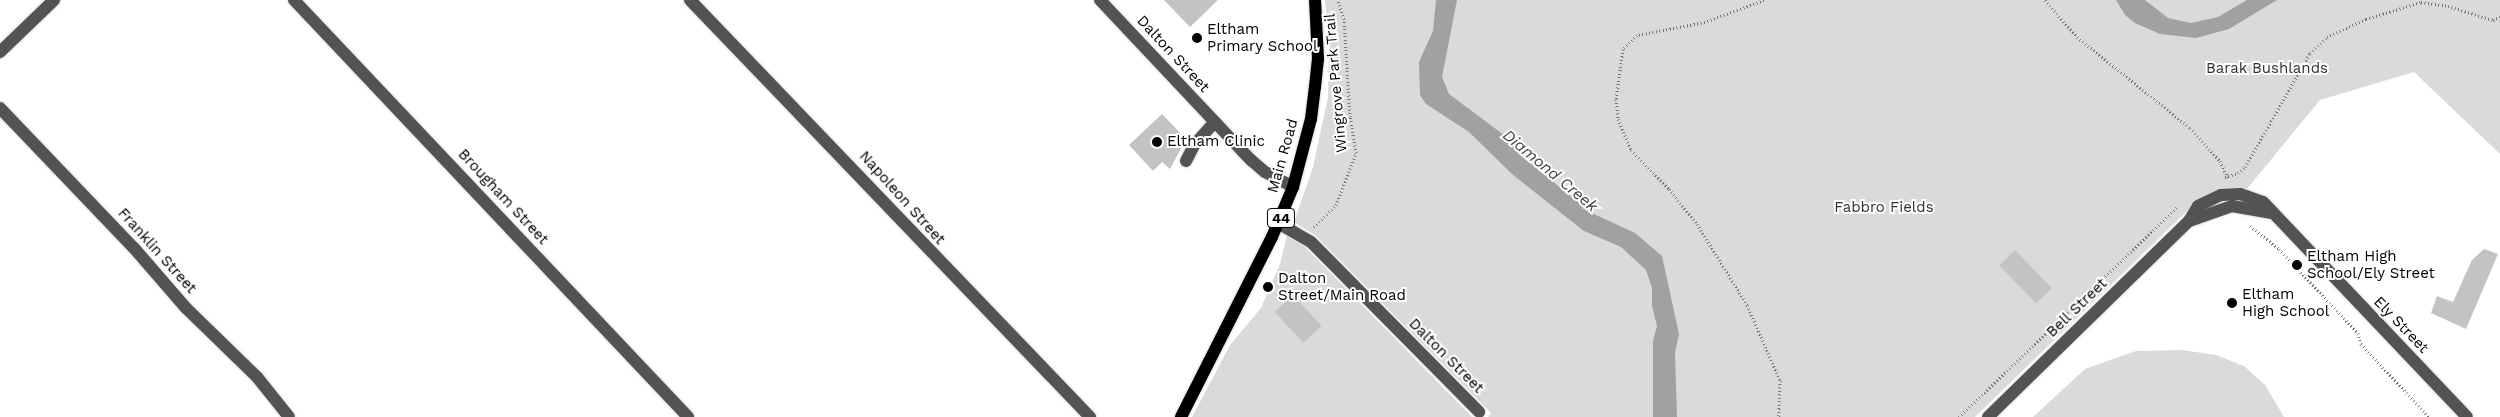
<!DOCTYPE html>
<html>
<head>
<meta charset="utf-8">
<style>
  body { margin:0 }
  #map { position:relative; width:2500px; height:417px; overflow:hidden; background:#fff; font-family:"Work Sans",sans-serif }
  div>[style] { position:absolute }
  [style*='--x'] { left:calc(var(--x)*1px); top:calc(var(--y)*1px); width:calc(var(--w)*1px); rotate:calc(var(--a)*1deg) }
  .green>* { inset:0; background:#dadada }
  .water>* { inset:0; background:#a1a1a1 }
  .building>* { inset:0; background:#c3c3c3; transform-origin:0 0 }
  .path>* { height:3px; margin-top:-1.5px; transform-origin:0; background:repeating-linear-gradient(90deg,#757575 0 1px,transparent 0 3.5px) }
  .roads { filter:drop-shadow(0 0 1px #dbdbdb) drop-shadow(0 0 1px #dbdbdb) }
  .minor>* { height:12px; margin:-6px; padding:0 6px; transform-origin:6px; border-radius:6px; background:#535353 }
  .major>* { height:12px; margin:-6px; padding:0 6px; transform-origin:6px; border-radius:6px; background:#000 }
  .dots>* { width:14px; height:14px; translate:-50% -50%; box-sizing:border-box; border:2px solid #fff; border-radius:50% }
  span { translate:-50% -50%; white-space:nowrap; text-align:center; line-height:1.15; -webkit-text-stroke:4px #fff; paint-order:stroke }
  .shield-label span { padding:1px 4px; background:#fff; border:1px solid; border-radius:4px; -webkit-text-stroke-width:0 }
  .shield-label { font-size:14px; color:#000; font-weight:700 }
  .poi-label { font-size:15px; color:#000 }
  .left { translate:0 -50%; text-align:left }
  .street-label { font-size:15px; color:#000 }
  .park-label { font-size:15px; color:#313131 }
  .water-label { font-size:16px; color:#424242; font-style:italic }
</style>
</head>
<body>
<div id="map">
  <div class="green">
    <i style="clip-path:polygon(1325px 0,2500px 0,2500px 154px,2414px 72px,2320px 100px,2246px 190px,2195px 203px,1975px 417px,1488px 417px,1491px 413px,1315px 235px,1294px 222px,1313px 167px,1328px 97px,1329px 41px)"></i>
    <i style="clip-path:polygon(1287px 235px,1305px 247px,1472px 417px,1192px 417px,1230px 345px,1261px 308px,1280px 264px)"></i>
    <i style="clip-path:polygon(2182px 350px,2216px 355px,2244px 366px,2265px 385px,2284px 417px,2033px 417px,2085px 369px,2136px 351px)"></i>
  </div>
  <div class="water">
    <i style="clip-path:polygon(1436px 0,1457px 0,1442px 77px,1449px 94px,1508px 138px,1524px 158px,1568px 194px,1594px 214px,1635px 233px,1662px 256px,1679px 334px,1675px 353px,1677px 417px,1653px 417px,1653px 341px,1657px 326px,1652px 306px,1652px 288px,1646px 270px,1621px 247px,1584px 231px,1556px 209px,1512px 174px,1469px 132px,1426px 104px,1420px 95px,1419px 62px,1433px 31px)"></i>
    <i style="clip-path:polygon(2116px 0,2145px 0,2168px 18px,2191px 23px,2218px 17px,2247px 0,2277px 0,2229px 29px,2196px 38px,2160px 34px,2135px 23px,2125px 15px)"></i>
  </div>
  <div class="building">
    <i style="clip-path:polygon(1164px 0,1218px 0,1190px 27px)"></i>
    <i style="clip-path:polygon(1162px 114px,1186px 139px,1170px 169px,1162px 162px,1153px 171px,1129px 145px)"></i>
    <i style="clip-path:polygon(2484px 249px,2498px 254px,2466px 329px,2431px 313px,2437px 296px,2453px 302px,2472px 260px)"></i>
    <i style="left:2015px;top:250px;width:53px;height:22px;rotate:46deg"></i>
    <i style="left:1293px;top:295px;width:42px;height:25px;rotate:47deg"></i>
  </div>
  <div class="path">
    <i style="--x:1764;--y:0;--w:63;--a:159.6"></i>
    <i style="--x:1705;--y:22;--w:69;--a:169.2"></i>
    <i style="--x:1637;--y:35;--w:20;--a:135"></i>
    <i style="--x:1623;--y:49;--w:50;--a:98"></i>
    <i style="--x:1616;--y:99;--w:20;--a:84"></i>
    <i style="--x:1618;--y:119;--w:34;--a:67"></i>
    <i style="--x:1631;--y:150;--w:54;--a:45.7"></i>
    <i style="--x:1669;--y:189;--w:45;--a:51.3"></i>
    <i style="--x:1697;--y:224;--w:95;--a:58.3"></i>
    <i style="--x:1747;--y:305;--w:82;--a:66.3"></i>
    <i style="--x:1780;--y:380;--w:37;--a:92"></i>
    <i style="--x:2045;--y:0;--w:49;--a:49.1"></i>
    <i style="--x:2077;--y:37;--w:145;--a:38.8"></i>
    <i style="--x:2190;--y:128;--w:45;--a:47.7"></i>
    <i style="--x:2220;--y:161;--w:19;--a:65"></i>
    <i style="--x:2225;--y:177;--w:14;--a:-17"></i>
    <i style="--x:2238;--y:173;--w:9;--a:-41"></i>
    <i style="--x:2245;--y:167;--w:131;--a:-60.3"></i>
    <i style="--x:2310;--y:53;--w:23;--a:-43"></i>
    <i style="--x:2327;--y:37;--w:43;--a:-24.8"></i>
    <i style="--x:2366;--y:19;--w:58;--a:-17.2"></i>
    <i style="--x:2421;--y:2;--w:27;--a:8"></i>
    <i style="--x:2448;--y:6;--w:47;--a:17.3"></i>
    <i style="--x:2493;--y:20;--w:8;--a:-23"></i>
    <i style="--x:2250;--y:226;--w:37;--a:38"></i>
    <i style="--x:2279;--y:249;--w:115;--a:46.8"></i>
    <i style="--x:2358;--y:333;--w:11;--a:75"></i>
    <i style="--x:2361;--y:344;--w:100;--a:47"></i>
    <i style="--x:1314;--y:227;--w:31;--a:-45"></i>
    <i style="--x:1336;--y:205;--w:56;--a:-69"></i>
    <i style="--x:1356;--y:153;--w:36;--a:-99"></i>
    <i style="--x:1350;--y:117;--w:98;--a:-93.5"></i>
    <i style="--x:1344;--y:19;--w:20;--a:-108"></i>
    <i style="--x:1959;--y:417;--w:304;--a:-43.9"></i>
  </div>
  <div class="roads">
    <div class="minor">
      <i style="--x:294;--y:0;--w:574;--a:46.62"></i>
      <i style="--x:690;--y:0;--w:578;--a:46.19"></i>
      <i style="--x:1100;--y:0;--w:220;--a:46.7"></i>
      <i style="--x:1251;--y:160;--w:18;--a:41"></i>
      <i style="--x:1265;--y:172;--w:32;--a:28"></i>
      <i style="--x:0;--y:52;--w:75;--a:-43.9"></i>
      <i style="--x:0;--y:108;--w:194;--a:46.3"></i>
      <i style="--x:134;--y:248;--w:79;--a:49.1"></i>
      <i style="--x:186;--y:308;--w:99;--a:44.2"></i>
      <i style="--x:257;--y:377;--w:51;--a:51.3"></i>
      <i style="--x:1186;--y:161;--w:18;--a:-63"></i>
      <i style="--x:1194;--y:145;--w:31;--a:-48"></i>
      <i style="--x:2189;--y:221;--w:46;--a:-19.2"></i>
      <i style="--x:2232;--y:206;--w:39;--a:10"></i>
      <i style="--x:1278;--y:223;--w:38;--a:30"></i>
      <i style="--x:1311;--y:242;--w:239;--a:45.3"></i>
      <i style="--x:1988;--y:417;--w:281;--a:-44.3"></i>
      <i style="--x:2189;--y:221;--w:17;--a:-59"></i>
      <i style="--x:2198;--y:206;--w:25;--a:-26"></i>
      <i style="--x:2221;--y:195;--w:19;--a:-3"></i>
      <i style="--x:2240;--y:194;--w:24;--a:19"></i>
      <i style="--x:2263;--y:202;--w:296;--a:46.5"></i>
    </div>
    <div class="major">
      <i style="--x:1181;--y:417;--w:202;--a:-63.2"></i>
      <i style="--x:1272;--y:237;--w:54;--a:-67.2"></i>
      <i style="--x:1293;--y:187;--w:70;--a:-75.2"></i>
      <i style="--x:1311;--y:119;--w:32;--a:-83"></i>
      <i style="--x:1315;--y:87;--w:28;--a:-84"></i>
      <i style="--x:1318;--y:59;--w:59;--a:-92.9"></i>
    </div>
  </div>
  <div class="dots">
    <i style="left:1197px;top:38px;background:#000"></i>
    <i style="left:1157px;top:142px;background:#000"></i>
    <i style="left:2297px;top:265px;background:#000"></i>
    <i style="left:1268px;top:287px;background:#000"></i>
    <i style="left:2232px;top:303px;background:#000"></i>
  </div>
  <div class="shield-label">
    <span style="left:1281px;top:218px">44</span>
  </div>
  <div class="poi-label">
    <span class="left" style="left:1207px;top:38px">Eltham<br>Primary School</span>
    <span class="left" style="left:1167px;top:142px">Eltham Clinic</span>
    <span class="left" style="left:2307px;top:265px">Eltham High<br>School/Ely Street</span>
    <span class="left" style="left:1278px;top:287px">Dalton<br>Street/Main Road</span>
    <span class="left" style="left:2242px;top:303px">Eltham<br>High School</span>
  </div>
  <div class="street-label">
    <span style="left:1173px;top:54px;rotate:47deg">Dalton Street</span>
    <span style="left:1336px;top:83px;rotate:-95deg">Wingrove Park Trail</span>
    <span style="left:1283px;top:156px;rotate:-74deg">Main Road</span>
    <span style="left:503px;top:197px;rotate:47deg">Brougham Street</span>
    <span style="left:902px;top:198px;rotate:48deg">Napoleon Street</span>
    <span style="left:157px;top:251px;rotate:48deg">Franklin Street</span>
    <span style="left:2077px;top:308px;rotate:-44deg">Bell Street</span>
    <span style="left:2401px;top:325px;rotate:46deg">Ely Street</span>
    <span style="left:1446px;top:356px;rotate:45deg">Dalton Street</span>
  </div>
  <div class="park-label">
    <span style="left:2267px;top:69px">Barak Bushlands</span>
    <span style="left:1884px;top:208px">Fabbro Fields</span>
  </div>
  <div class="water-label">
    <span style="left:1550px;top:171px;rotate:40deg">Diamond Creek</span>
  </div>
</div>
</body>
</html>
